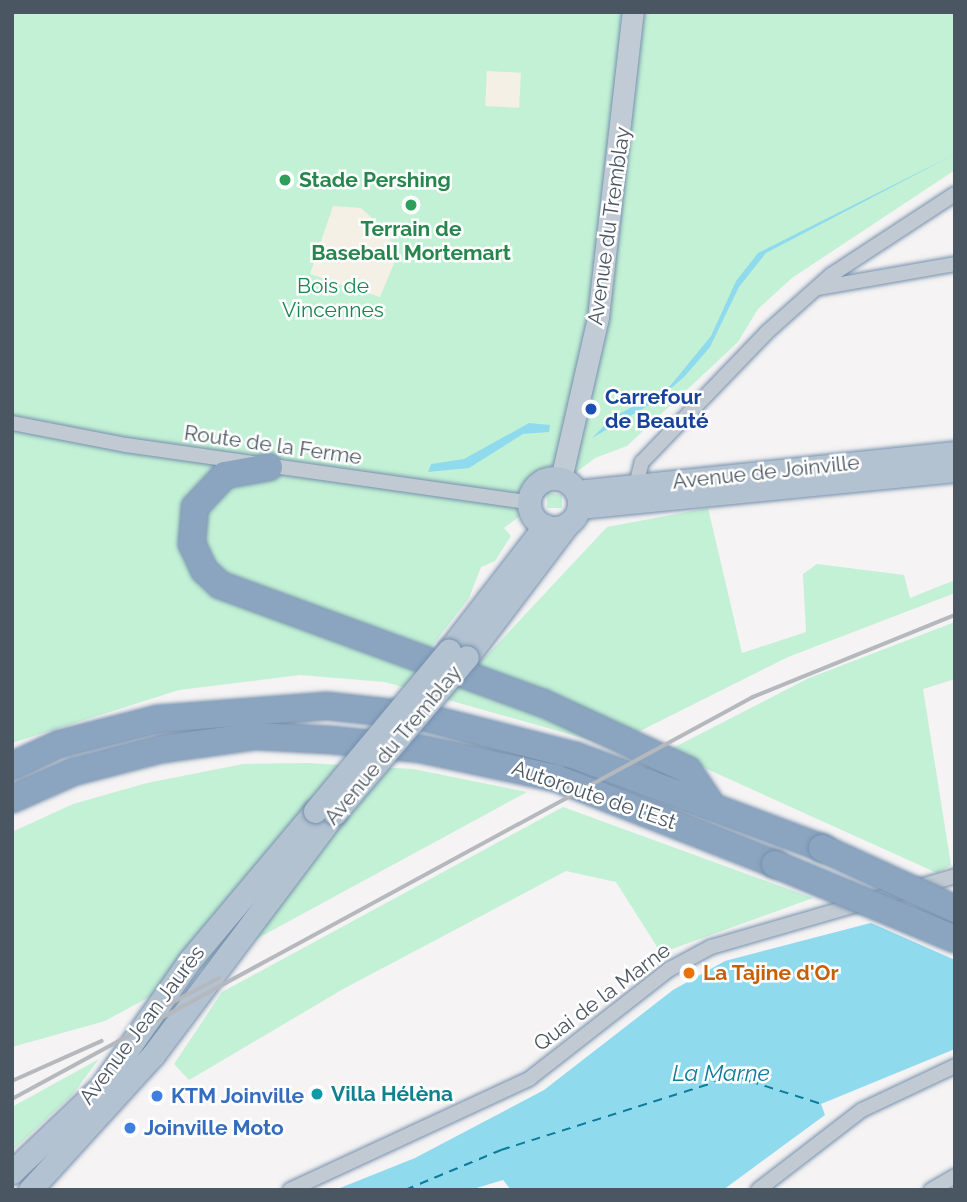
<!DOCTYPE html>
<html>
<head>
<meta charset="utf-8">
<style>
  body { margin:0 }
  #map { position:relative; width:967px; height:1202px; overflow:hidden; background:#f5f3f3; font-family:Raleway,sans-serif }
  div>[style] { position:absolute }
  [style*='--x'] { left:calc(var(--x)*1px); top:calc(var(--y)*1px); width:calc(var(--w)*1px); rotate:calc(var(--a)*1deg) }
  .green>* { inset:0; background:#c3f1d5 }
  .sand>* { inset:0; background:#f5f0e5; transform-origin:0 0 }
  .water>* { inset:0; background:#90daee }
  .pier>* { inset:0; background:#f5f3f3 }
  .ferry>* { height:2px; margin-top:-1px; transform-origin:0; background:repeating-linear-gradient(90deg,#0c7c9b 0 9px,transparent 0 16px) }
  .roads { filter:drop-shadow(0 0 2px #7690ad) drop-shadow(0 0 2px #7690ad) }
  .street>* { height:14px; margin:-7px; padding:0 7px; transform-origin:7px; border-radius:7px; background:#c1cad2 }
  .secondary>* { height:21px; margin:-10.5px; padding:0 10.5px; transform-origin:10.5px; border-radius:10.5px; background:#c1cbd6 }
  .primary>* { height:23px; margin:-11.5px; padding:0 11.5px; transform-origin:11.5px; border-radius:11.5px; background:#b3c2d1 }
  .primary>.ring { margin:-11.5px; padding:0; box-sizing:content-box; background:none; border:23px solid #b3c2d1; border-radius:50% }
  .highway>* { height:26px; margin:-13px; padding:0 13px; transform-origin:13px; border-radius:13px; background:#8ba5c1 }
  .rail>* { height:3.5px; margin:-1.75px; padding:0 1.75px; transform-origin:1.75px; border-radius:1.75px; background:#b5b8bd }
  .bridges { filter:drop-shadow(0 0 2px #7690ad) drop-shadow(0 0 2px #7690ad) }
  .primary-bridge>* { height:23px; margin:-11.5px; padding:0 11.5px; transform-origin:11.5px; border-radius:11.5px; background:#b3c2d1 }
  .highway-bridge>* { height:26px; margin:-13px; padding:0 13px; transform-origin:13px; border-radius:13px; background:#8ba5c1 }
  .dots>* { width:19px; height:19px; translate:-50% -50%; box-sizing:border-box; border:4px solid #fff; border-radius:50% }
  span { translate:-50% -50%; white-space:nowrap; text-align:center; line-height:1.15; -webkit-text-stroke:5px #fff; paint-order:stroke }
  .leisure-label { font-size:21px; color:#27864d; font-weight:700 }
  .left { translate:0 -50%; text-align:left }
  .street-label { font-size:21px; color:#4a5661 }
  .park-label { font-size:21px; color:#17864f }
  .transit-label { font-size:21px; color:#164399; font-weight:700 }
  .food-label { font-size:21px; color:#c56008; font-weight:700 }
  .culture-label { font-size:21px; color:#0d838f; font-weight:700 }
  .shop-label { font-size:21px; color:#366cbe; font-weight:700 }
  .water-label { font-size:23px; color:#0c7c9b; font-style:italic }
  .frame { position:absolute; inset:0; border:14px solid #4a5661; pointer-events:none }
</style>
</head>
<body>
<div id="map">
  <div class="green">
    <i style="clip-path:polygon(12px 12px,955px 12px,955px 170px,792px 278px,758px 309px,738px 342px,627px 446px,595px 458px,549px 493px,562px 495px,562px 508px,547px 508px,547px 495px,504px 528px,511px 536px,495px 561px,481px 567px,469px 598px,426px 654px,611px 746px,385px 682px,300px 675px,179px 690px,12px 743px)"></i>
    <i style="clip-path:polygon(708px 508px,742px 653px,806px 632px,803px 574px,817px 564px,904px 575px,910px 598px,955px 580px,955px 593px,788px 657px,628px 737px,476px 667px,607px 527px)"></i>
    <i style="clip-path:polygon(955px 622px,955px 679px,923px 689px,951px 865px,937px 873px,667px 751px,809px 678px)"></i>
    <i style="clip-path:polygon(307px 763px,413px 769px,527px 792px,105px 1021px,12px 1047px,12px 832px,73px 804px,147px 783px,243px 764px)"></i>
    <i style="clip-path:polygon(563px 807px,813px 898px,661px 953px,616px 882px,566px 871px,345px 988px,189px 1080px,174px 1064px,222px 992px)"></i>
    <i style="clip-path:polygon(99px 1059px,72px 1095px,12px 1151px,12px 1107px)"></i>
  </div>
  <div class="sand">
    <i style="left:487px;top:71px;width:34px;height:35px;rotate:3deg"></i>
    <i style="clip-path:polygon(333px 206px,361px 208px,389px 234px,395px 261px,380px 297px,310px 274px)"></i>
  </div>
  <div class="water">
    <i style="clip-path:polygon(955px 154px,766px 253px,739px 287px,710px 347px,685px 376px,658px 400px,592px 438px,612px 418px,670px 386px,711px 336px,736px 281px,758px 253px)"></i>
    <i style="clip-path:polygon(529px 423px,550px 425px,549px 432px,523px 434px,469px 468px,428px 472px,431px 464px,464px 459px)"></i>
    <i style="clip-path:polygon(955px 901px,955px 1049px,821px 1104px,825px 1115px,723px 1190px,511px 1190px,503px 1180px,470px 1190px,335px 1190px,415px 1158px,544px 1090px,673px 990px,725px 961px)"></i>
  </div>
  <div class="pier">
    <i style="clip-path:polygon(955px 898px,955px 960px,860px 918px,929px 904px)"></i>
  </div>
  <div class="ferry">
    <i style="--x:405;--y:1190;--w:104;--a:-22.6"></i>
    <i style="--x:501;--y:1150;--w:244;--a:-17.6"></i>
    <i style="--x:734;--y:1076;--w:91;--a:17.8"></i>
  </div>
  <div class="roads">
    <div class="street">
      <i style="--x:819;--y:288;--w:138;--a:-10"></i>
      <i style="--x:12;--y:423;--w:116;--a:10.9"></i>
      <i style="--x:126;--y:445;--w:407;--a:8.1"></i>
      <i style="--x:634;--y:493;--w:32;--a:-76"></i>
      <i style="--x:642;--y:462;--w:180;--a:-46.1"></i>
      <i style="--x:767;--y:332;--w:86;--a:-41.7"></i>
      <i style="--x:831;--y:275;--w:148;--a:-33.2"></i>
      <i style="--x:290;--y:1190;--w:264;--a:-24.9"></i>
      <i style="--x:529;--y:1079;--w:179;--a:-38"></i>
      <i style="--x:670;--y:969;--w:47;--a:-28.2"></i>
      <i style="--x:711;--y:947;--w:254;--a:-16.2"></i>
      <i style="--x:758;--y:1190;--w:131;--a:-37.6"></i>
      <i style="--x:862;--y:1110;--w:103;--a:-25.3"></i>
      <i style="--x:931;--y:1190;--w:28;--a:-30"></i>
    </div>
    <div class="secondary">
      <i style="--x:561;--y:479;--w:166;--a:-77.1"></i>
      <i style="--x:598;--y:317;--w:307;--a:-83.5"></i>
    </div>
    <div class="primary">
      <i class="ring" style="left:529px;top:478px;width:27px;height:27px"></i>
      <i style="--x:577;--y:492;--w:380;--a:-5.9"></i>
      <i style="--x:579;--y:507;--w:378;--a:-5.6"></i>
      <i style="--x:449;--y:650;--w:157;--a:-52.3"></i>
      <i style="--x:467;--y:657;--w:166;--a:-52.9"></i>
      <i style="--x:12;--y:1172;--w:123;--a:-43.7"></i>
      <i style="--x:101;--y:1087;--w:155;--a:-55"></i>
      <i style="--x:190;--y:960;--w:194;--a:-50"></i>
      <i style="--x:30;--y:1190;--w:183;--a:-47.7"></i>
      <i style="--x:153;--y:1055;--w:303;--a:-53.1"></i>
    </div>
    <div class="highway">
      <i style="--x:269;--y:467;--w:45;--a:169.7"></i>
      <i style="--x:225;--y:475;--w:44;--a:133.2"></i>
      <i style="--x:195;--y:507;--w:37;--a:95"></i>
      <i style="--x:192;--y:544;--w:29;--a:65"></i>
      <i style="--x:204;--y:570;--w:22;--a:43"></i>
      <i style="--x:220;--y:585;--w:344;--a:20.1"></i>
      <i style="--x:543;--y:703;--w:160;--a:24.8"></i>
      <i style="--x:688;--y:770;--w:36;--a:56"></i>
      <i style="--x:12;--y:766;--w:52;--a:-25.1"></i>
      <i style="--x:59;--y:744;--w:101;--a:-14.3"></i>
      <i style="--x:157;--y:719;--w:170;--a:-4.4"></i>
      <i style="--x:327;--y:706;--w:93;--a:6.2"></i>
      <i style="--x:419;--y:716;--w:162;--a:14.3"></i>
      <i style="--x:576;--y:756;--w:263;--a:20.5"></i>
      <i style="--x:12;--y:799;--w:67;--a:-23.9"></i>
      <i style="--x:73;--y:772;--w:92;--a:-14.5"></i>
      <i style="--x:162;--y:749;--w:95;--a:-7.9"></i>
      <i style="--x:256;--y:736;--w:75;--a:3.1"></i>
      <i style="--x:331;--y:740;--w:90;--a:5.7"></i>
      <i style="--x:421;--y:749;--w:138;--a:12.1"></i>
      <i style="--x:556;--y:778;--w:235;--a:21.4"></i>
    </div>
  </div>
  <div class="rail">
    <i style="--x:141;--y:1019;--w:88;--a:-27.7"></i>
    <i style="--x:12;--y:1081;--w:98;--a:-24"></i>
    <i style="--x:12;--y:1099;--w:843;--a:-28.48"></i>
    <i style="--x:753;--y:697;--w:218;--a:-22.1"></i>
  </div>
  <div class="bridges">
    <div class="primary-bridge">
      <i style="--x:315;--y:811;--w:209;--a:-50.2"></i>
      <i style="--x:335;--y:813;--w:204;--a:-49.8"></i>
    </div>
    <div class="highway-bridge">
      <i style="--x:822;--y:848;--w:146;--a:24.6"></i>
      <i style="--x:775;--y:864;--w:195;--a:22.6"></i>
    </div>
  </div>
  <div class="dots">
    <i style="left:285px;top:180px;background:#2e9e5b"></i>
    <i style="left:411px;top:205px;background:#2e9e5b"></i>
    <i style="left:591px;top:409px;background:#1a4fb4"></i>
    <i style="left:689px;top:973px;background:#e8710a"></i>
    <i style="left:317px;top:1094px;background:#0f9aa8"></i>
    <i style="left:157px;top:1096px;background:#3f7fe0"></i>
    <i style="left:130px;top:1128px;background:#3f7fe0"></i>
  </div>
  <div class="leisure-label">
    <span class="left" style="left:299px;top:180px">Stade Pershing</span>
    <span style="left:411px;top:241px">Terrain de<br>Baseball Mortemart</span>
  </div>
  <div class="street-label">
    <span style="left:609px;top:226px;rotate:-82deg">Avenue du Tremblay</span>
    <span style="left:273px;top:445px;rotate:8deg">Route de la Ferme</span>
    <span style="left:766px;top:472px;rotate:-6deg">Avenue de Joinville</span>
    <span style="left:393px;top:745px;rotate:-50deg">Avenue du Tremblay</span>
    <span style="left:594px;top:795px;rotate:19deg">Autoroute de l’Est</span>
    <span style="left:602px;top:997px;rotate:-37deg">Quai de la Marne</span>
    <span style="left:142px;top:1025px;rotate:-53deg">Avenue Jean Jaurès</span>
  </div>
  <div class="park-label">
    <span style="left:333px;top:298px">Bois de<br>Vincennes</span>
  </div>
  <div class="transit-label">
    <span class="left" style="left:605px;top:409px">Carrefour<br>de Beauté</span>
  </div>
  <div class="food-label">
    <span class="left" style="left:703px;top:973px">La Tajine d'Or</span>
  </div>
  <div class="culture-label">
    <span class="left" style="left:331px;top:1094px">Villa Hélèna</span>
  </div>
  <div class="shop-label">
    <span class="left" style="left:171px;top:1096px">KTM Joinville</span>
    <span class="left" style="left:144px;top:1128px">Joinville Moto</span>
  </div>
  <div class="water-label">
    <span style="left:721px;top:1073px">La Marne</span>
  </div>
  <div class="frame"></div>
</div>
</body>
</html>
